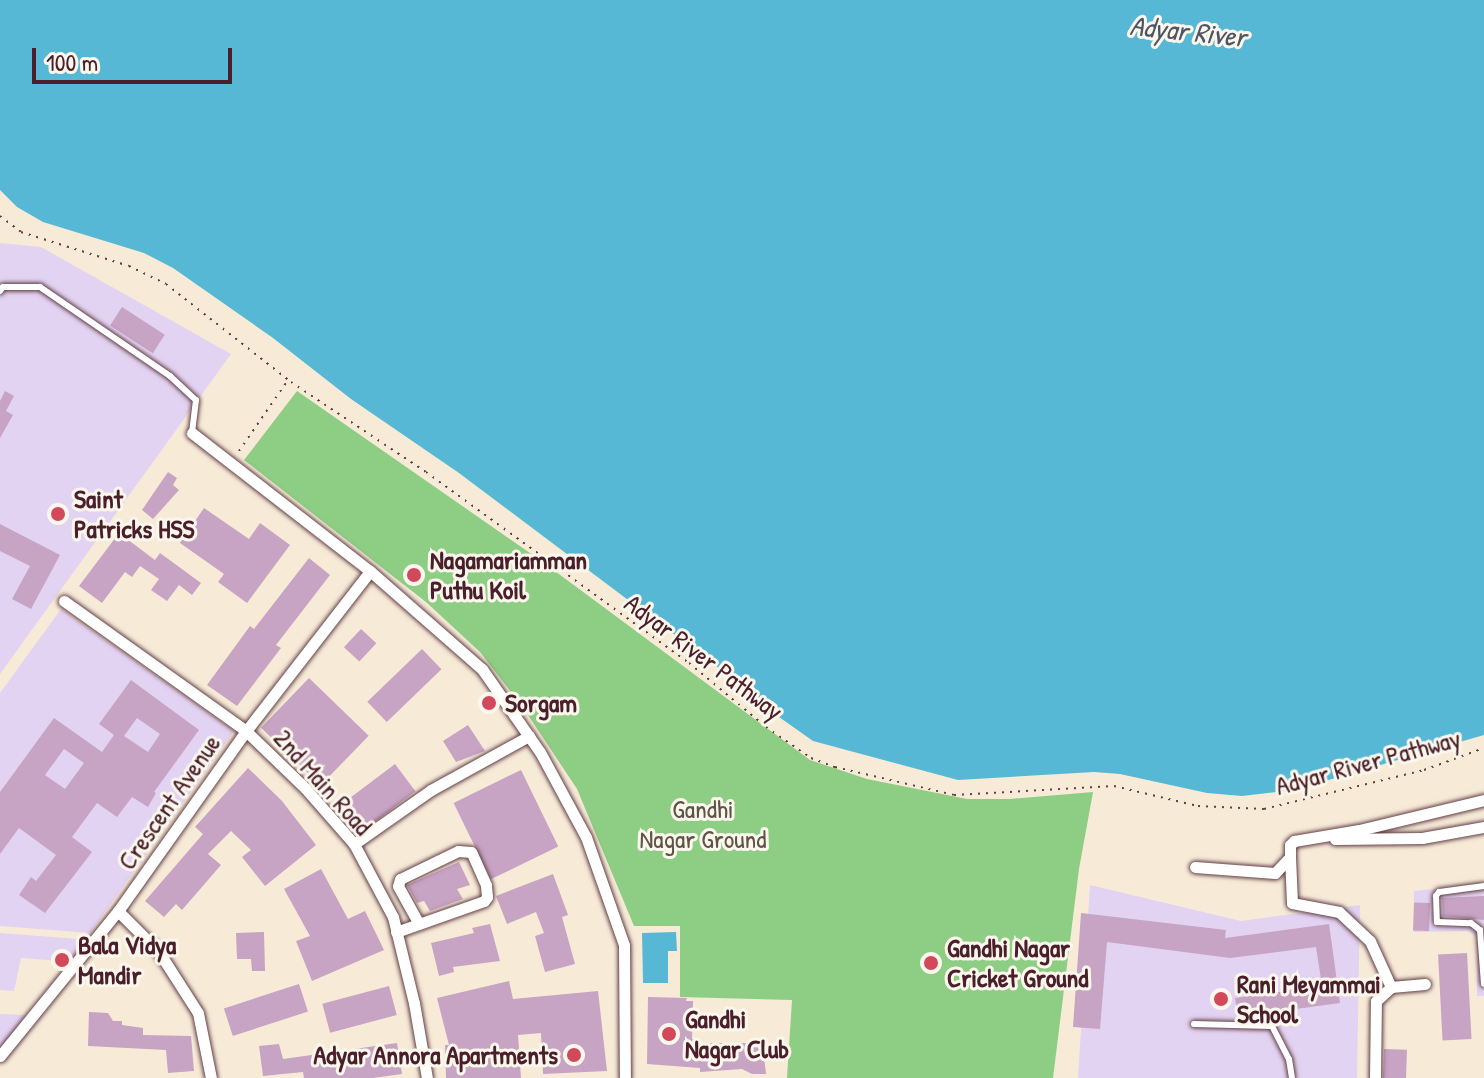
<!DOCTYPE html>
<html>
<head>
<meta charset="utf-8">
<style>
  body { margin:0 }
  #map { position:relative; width:1484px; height:1078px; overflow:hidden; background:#f7ebd8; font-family:"Patrick Hand",sans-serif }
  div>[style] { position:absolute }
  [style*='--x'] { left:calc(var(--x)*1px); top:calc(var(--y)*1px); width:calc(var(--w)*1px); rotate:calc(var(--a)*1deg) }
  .built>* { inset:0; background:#e3d3f2 }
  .green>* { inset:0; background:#8ecd84 }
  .water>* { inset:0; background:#56b8d5 }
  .building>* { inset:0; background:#c7a3c4; transform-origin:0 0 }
  .path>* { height:2px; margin-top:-1px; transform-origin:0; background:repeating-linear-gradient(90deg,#643e45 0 2px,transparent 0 8px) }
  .roads { filter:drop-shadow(0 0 2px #643e45) drop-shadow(0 0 2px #643e45) }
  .service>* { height:6px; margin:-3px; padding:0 3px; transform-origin:3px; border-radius:3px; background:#fff }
  .minor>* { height:11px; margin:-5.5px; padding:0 5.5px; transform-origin:5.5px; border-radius:5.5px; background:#fff }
  .dots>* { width:22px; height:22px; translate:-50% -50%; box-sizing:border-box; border:4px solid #fbf7ec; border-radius:50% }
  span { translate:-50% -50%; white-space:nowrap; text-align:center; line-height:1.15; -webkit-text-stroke:6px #fbf7ec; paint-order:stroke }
  .poi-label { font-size:26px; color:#4a1f2b; font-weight:700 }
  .left { translate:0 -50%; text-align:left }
  .right { translate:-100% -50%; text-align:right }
  .street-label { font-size:26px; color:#4a1f2b }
  .park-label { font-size:26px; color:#5e5346 }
  .water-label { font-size:28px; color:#4e5566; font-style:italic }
  .scale { position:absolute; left:32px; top:48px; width:200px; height:36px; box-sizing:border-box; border:4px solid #4a1f2b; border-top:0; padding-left:10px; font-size:24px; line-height:28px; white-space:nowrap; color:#4a1f2b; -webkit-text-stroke:6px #fbf7ec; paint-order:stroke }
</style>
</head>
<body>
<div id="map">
  <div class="built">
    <i style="clip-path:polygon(0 243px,41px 247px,231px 354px,0 674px)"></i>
    <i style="clip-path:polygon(61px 609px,234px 731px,90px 933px,0 926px,0 693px)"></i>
    <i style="clip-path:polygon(1484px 884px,1484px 996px,1477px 996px,1477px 938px,1469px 931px,1414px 932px,1414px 891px)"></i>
    <i style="clip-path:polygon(1090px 885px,1241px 921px,1360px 905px,1357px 1078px,1078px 1078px)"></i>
    <i style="clip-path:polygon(0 933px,92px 940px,75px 962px,21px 958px,14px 991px,0 990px)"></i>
    <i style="clip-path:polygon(0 1014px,26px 1015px,0 1049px)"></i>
  </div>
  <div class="green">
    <i style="clip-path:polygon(297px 391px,540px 560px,810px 760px,867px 779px,967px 799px,1010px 799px,1093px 792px,1079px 869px,1053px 1078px,787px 1078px,792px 1000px,680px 997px,680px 926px,634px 926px,577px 789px,524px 709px,480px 652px,426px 602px,244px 460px)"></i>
  </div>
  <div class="water">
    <i style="clip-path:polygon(0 0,1484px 0,1484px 735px,1294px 790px,1242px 796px,1207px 793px,1120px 774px,1094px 772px,958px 780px,813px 741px,759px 703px,720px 669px,459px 473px,351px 399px,273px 338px,173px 268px,144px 253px,43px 222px,17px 207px,0 190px)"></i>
    <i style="clip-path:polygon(676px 932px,677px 951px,668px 951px,668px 983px,643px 983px,642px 933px)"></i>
  </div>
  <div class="building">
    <i style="left:122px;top:307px;width:51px;height:22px;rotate:33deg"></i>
    <i style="clip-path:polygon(5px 391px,14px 396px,6px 411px,13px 415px,0 438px,0 401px)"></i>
    <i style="clip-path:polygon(168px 472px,177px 478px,173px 485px,179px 490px,153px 519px,142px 510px)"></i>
    <i style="clip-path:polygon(204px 508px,249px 539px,260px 523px,290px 545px,247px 603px,218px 582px,224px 574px,180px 543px)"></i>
    <i style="clip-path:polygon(0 524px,60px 555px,31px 609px,12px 599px,30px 566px,0 551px)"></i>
    <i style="clip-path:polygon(119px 533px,155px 560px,160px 553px,201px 583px,192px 595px,179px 585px,167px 601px,151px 590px,159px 579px,140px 566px,132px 577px,125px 572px,102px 603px,79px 586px)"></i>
    <i style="clip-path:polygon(309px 558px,330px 575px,276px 645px,281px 648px,237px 706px,207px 685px,250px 626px,254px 629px)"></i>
    <i style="left:361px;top:629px;width:21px;height:25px;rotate:43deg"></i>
    <i style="left:422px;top:649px;width:28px;height:76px;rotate:46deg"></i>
    <i style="left:309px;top:678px;width:83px;height:69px;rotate:44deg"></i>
    <i style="clip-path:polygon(evenodd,131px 680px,199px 730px,154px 792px,156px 793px,148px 807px,132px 797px,117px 817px,97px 803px,72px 837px,92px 852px,45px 913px,19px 895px,31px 877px,36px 881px,56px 855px,19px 828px,0 854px,0 792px,54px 718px,102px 752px,114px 735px,99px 724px,131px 680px,137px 718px,160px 734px,148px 752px,124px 736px,137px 718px,131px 680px,64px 749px,84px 763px,65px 789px,45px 775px,64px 749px)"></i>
    <i style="clip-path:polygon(468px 725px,485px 751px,456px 762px,443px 741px)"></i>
    <i style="left:395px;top:764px;width:34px;height:64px;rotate:53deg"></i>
    <i style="clip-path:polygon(248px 768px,282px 801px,316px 845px,265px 886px,242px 857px,251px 850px,231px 831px,208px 854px,221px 865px,182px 910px,176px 904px,164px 917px,145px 901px,203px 834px,195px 827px)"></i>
    <i style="left:521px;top:770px;width:85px;height:75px;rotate:64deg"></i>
    <i style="clip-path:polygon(459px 862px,470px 885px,457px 889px,463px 899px,430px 911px,424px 901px,417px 903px,407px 885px)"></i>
    <i style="clip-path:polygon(321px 869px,348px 919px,365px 911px,384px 950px,312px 981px,296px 941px,310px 936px,284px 889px)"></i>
    <i style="clip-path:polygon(553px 874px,568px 915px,562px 917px,575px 964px,545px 972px,535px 936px,544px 933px,536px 912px,507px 924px,496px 896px)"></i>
    <i style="clip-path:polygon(1484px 896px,1484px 920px,1443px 916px,1442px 898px)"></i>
    <i style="left:1430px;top:903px;width:28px;height:16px;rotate:92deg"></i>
    <i style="clip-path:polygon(1081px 913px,1226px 930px,1225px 938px,1329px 924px,1340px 1003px,1238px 1017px,1235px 998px,1322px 986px,1316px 947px,1230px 958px,1107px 942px,1100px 1029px,1073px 1027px)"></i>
    <i style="clip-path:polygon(490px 924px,500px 961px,453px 967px,454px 972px,439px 976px,431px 943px,474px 933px,472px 928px)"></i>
    <i style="clip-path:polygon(264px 932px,265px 971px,252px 971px,251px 959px,237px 959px,236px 933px)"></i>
    <i style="left:1467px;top:953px;width:86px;height:29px;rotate:87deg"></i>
    <i style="clip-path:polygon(509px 981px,513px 999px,598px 991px,607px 1071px,543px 1074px,541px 1033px,518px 1035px,521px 1078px,446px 1078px,445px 1045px,449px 1045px,437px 998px)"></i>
    <i style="left:299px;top:984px;width:29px;height:79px;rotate:72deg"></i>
    <i style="left:389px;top:986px;width:30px;height:69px;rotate:75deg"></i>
    <i style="clip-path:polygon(648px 997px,687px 998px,686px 1001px,693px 1001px,692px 1039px,702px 1043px,747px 1043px,750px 1047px,763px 1048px,766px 1074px,752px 1074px,742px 1069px,700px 1072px,700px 1068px,647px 1064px)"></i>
    <i style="clip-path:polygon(89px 1012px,108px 1013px,113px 1021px,122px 1021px,122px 1025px,143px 1028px,143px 1035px,191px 1036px,194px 1071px,168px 1073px,166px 1050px,88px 1046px)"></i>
    <i style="clip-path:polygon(397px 1043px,402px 1074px,373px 1078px,304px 1078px,303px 1072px,263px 1076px,259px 1046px,279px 1044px,283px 1059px)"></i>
    <i style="left:1384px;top:1049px;width:23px;height:29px;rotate:2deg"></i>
  </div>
  <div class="path">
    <i style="--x:0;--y:216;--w:26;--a:37"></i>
    <i style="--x:21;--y:232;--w:113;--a:17.5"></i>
    <i style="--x:129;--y:266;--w:41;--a:25.9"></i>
    <i style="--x:166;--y:284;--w:159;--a:38.1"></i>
    <i style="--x:291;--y:382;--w:162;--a:33.7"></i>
    <i style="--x:426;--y:472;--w:325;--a:36"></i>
    <i style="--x:689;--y:663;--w:100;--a:39.7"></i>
    <i style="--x:766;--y:727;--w:55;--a:34.6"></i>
    <i style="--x:811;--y:758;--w:26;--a:21"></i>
    <i style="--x:835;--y:767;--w:122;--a:13.2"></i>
    <i style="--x:954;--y:795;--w:160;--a:-3.2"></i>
    <i style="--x:1114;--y:786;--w:86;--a:13.4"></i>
    <i style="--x:1198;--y:806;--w:66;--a:2.6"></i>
    <i style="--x:1264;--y:809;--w:165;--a:-13.7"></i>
    <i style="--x:1424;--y:770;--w:64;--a:-20.1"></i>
    <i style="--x:239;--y:451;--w:86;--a:-55.4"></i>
  </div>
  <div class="roads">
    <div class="service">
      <i style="--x:0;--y:291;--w:5;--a:-53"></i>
      <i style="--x:3;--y:287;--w:37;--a:0"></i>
      <i style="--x:40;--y:287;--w:158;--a:34.4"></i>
      <i style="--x:170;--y:376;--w:35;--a:43"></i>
      <i style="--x:196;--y:400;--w:33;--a:97"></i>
      <i style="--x:1484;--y:886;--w:45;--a:172.4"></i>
      <i style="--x:1439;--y:892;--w:5;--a:127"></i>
      <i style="--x:1436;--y:896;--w:26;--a:88"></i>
      <i style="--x:1437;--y:922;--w:34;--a:2"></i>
      <i style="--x:1471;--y:923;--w:11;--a:38"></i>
      <i style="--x:1480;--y:930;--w:54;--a:85.8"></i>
      <i style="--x:1194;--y:1024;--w:78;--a:1.5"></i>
      <i style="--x:1272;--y:1026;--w:37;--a:63"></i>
      <i style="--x:1289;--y:1059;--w:19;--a:81"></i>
    </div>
    <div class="minor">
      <i style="--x:192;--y:433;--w:225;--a:37.8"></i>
      <i style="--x:370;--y:571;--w:149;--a:41.2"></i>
      <i style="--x:482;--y:669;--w:101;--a:55.1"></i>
      <i style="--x:540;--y:752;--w:97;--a:61.6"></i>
      <i style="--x:586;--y:837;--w:114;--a:70.6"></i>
      <i style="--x:624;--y:945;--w:133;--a:89.6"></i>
      <i style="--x:64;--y:601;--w:224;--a:35.5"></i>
      <i style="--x:246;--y:731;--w:82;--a:44"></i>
      <i style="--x:305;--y:788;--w:74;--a:48.8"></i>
      <i style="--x:354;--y:844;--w:83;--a:61.9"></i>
      <i style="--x:393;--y:917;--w:89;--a:76.3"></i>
      <i style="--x:414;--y:1003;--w:76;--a:80.2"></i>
      <i style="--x:1335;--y:839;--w:87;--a:-0.7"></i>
      <i style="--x:1422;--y:838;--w:63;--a:-10.1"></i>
      <i style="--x:354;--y:844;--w:94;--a:-35"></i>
      <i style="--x:431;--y:790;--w:112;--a:-28.9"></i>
      <i style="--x:1290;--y:857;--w:46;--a:87.5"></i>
      <i style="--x:1292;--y:903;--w:48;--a:10.8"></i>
      <i style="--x:1339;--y:912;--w:42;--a:43.1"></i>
      <i style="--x:1370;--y:941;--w:51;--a:65.5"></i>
      <i style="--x:1195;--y:867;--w:80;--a:4.3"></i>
      <i style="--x:1275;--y:873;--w:22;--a:-47"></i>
      <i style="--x:1290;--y:857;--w:12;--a:-90"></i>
      <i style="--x:1290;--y:845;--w:6;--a:-45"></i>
      <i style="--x:1294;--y:841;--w:66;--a:-9.6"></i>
      <i style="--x:1359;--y:830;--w:129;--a:-13.5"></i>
      <i style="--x:118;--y:911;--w:58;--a:45"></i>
      <i style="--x:159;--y:952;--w:72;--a:57.4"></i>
      <i style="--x:198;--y:1013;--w:66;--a:78.7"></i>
      <i style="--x:396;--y:932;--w:93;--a:-19.4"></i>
      <i style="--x:484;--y:901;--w:5;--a:-53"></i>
      <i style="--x:487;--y:897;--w:12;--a:-95"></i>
      <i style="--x:486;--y:885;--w:36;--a:-114"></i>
      <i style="--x:471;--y:852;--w:13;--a:-176"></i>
      <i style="--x:458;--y:851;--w:64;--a:154.2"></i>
      <i style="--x:400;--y:879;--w:7;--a:106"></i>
      <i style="--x:398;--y:886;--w:43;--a:61.1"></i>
      <i style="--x:0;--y:1056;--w:187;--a:-50.9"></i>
      <i style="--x:118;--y:911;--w:221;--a:-54.6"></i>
      <i style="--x:246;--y:731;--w:202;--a:-52.2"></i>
      <i style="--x:1375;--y:1078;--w:77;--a:-89.3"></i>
      <i style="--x:1376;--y:1001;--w:21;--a:-43"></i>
      <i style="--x:1391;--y:987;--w:34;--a:-5"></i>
    </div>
  </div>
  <div class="dots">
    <i style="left:58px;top:514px;background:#d1495b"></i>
    <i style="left:414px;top:575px;background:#d1495b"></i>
    <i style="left:489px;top:703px;background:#d1495b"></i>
    <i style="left:62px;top:960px;background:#d1495b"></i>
    <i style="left:931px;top:963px;background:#d1495b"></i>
    <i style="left:1221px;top:999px;background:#d1495b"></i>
    <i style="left:669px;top:1034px;background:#d1495b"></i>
    <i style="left:574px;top:1055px;background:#d1495b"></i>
  </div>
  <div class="poi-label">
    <span class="left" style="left:74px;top:514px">Saint<br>Patricks HSS</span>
    <span class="left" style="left:430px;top:575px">Nagamariamman<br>Puthu Koil</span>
    <span class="left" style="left:505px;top:703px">Sorgam</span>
    <span class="left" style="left:78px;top:960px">Bala Vidya<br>Mandir</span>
    <span class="left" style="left:947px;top:963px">Gandhi Nagar<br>Cricket Ground</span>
    <span class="left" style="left:1237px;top:999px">Rani Meyammai<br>School</span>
    <span class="left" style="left:685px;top:1034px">Gandhi<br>Nagar Club</span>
    <span class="right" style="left:558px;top:1055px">Adyar Annora Apartments</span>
  </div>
  <div class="street-label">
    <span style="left:704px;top:657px;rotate:37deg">Adyar River Pathway</span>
    <span style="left:1368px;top:762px;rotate:-15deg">Adyar River Pathway</span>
    <span style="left:323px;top:782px;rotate:48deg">2nd Main Road</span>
    <span style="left:169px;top:802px;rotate:-55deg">Crescent Avenue</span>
  </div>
  <div class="park-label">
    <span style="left:703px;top:824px">Gandhi<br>Nagar Ground</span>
  </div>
  <div class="water-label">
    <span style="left:1188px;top:31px;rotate:6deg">Adyar River</span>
  </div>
  <div class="scale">100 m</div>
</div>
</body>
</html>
